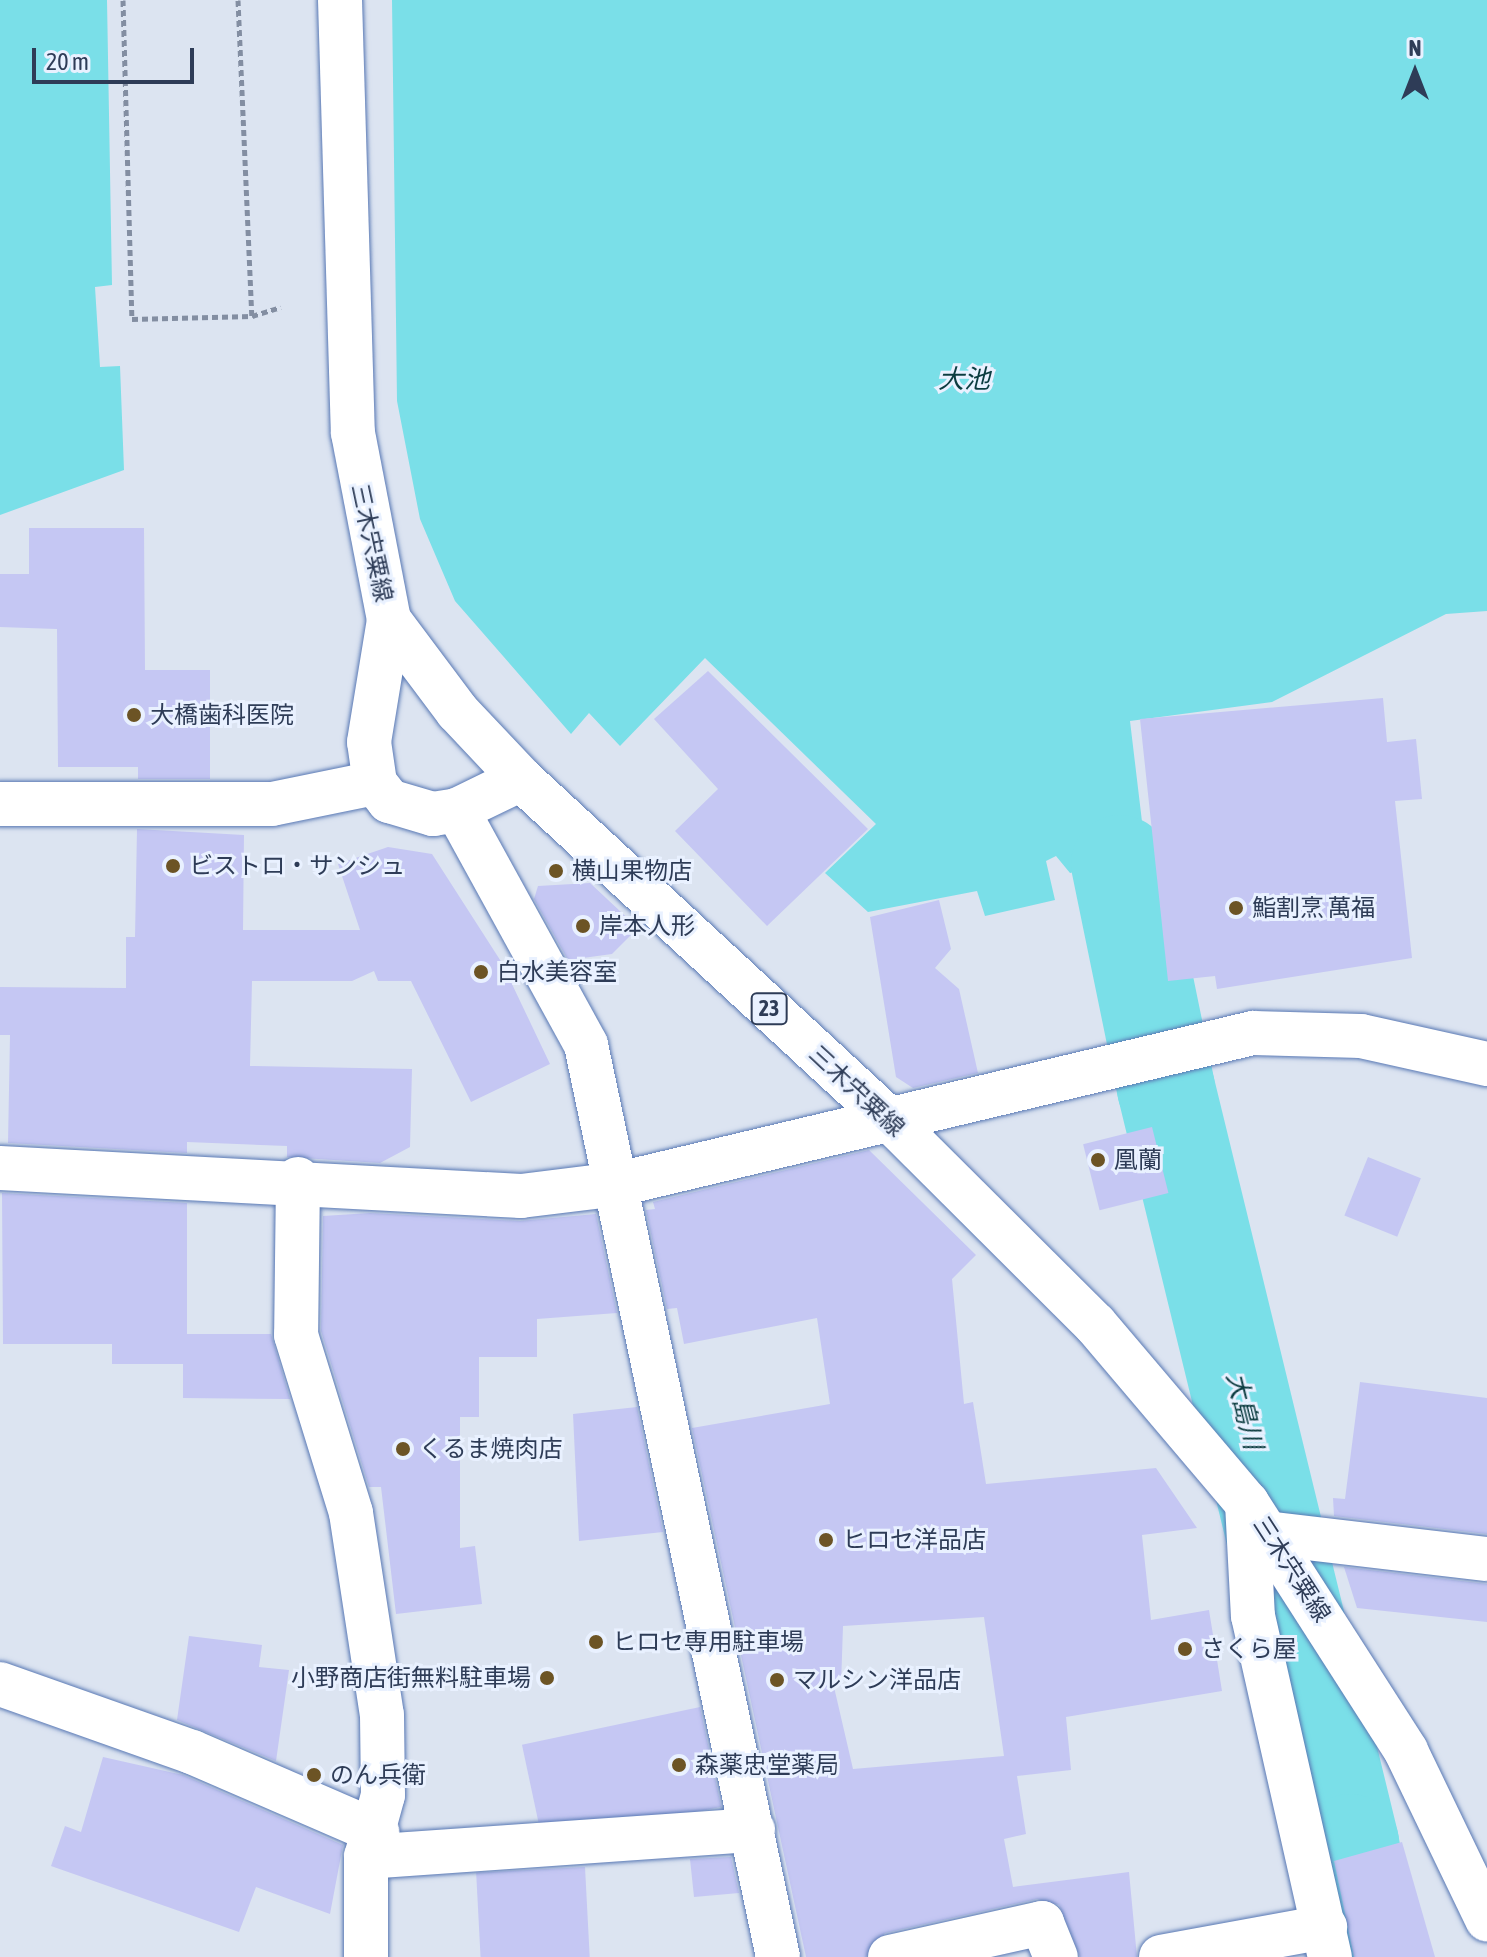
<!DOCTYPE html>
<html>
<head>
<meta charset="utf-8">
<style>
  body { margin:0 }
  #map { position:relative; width:1487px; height:1957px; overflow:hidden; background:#dce4f1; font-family:"Asap Condensed","Noto Sans JP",sans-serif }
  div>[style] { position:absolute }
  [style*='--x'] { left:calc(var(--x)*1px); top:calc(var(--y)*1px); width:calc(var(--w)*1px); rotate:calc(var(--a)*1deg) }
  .water>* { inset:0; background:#7adfe8 }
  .river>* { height:98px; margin:-49px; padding:0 49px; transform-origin:49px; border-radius:49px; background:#7adfe8 }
  .building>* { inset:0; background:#c5c7f3; transform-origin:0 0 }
  .path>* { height:5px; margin-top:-2.5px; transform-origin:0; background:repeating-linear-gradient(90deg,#838ea2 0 6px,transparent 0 10px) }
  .roads { filter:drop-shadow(0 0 2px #5878b4) drop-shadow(0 0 2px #5878b4) }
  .minor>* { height:44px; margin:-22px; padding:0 22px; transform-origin:22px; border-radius:22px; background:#fff }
  .major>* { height:44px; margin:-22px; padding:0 22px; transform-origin:22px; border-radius:22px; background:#fff }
  .dots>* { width:22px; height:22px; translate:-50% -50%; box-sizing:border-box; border:4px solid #e9f1ff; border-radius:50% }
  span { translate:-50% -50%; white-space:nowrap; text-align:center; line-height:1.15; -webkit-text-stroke:6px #e9f1ff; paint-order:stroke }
  .shield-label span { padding:2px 6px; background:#e9f1ff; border:2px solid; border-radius:6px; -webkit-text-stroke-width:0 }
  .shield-label { font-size:22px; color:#2e3c57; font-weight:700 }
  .street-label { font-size:24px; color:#2e3c57 }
  .poi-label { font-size:24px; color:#2e3c57 }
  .left { translate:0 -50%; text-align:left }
  .right { translate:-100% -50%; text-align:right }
  .water-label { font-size:26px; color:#0b3c40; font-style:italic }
  .north { position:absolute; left:1375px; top:32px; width:80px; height:80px; -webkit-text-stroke:6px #e9f1ff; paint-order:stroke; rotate:0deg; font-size:22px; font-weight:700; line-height:32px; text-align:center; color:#2e3c57 }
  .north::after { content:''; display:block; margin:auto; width:28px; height:36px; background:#2e3c57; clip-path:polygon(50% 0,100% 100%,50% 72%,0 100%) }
  .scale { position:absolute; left:32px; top:48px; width:162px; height:36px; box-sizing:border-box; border:4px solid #2e3c57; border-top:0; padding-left:10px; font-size:24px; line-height:28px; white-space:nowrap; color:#2e3c57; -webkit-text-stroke:6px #e9f1ff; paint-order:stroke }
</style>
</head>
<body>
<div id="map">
  <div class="water">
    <i style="clip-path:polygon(0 0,107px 0,112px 285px,95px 287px,100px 367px,120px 366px,124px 470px,0 515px)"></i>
    <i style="clip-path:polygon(392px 0,1487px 0,1487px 611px,1446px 614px,1272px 702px,1130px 721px,1146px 855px,1070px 873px,1056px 856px,1046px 861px,1055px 900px,985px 916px,977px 891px,868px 912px,825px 873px,876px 824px,705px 658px,620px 746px,589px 713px,571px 734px,455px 601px,420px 519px,397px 401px)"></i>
  </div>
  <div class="river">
    <i style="--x:1120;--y:864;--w:229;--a:78.4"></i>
    <i style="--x:1166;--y:1088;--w:777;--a:76.3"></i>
    <i style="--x:1350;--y:1843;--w:116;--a:80"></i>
  </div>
  <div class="building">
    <i style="clip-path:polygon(29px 528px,144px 528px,145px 670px,210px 670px,210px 779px,138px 779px,138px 767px,58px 767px,57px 629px,0 627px,0 574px,29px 574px)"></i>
    <i style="clip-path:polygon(708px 671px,868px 829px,767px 926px,675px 831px,718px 789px,654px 719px)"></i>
    <i style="clip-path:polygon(1383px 698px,1387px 742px,1416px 739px,1422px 799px,1395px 801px,1412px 958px,1217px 989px,1215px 976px,1168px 981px,1140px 719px)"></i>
    <i style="clip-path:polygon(137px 829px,244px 835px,243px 930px,360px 930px,338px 864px,388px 847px,432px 854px,502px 963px,550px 1064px,471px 1102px,411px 981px,378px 981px,374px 971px,352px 981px,252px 981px,250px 1066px,412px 1069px,410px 1147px,380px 1163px,287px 1157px,287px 1146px,187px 1142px,187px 1153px,8px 1143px,10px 1035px,0 1035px,0 987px,126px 988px,126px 937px,135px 937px)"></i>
    <i style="clip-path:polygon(590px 883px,638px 928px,612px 954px,568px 960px,534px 899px,538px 886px)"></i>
    <i style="clip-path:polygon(939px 900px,951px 949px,935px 968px,959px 989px,978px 1073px,913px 1088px,896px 1077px,870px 917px)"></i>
    <i style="left:1152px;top:1127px;width:68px;height:71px;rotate:76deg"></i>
    <i style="clip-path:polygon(evenodd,869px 1150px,976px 1255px,952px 1279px,964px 1404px,973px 1402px,986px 1484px,1156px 1468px,1197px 1528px,1142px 1535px,1151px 1620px,1209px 1610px,1222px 1691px,1066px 1717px,1071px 1770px,1017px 1776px,1026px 1834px,1004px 1839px,1013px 1887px,1129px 1872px,1137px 1957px,1080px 1957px,1059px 1905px,1037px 1899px,885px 1933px,866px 1957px,806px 1957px,692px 1428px,830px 1404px,817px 1318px,684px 1344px,677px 1308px,667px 1309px,646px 1210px,655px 1209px,653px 1202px,869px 1150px,984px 1617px,1004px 1756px,853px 1769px,834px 1687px,841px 1686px,843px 1626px,984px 1617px)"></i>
    <i style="left:1368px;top:1157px;width:57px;height:63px;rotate:22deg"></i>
    <i style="clip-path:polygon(2px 1193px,187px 1203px,187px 1334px,271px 1334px,290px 1399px,183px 1398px,183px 1364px,112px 1364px,112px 1344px,3px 1344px)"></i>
    <i style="clip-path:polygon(370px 1213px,520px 1221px,596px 1214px,617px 1313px,537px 1319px,537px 1357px,479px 1357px,479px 1417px,460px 1417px,460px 1548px,475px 1546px,482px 1604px,396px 1614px,381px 1487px,369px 1487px,321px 1331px,323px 1216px)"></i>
    <i style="clip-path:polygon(1360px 1382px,1487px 1398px,1487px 1534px,1334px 1516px,1333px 1498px,1345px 1499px)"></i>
    <i style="clip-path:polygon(637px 1407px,663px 1532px,579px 1541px,573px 1414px)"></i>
    <i style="clip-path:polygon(1344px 1567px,1487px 1584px,1487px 1622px,1357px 1608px)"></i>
    <i style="clip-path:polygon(189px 1636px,262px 1645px,259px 1667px,289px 1670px,276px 1761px,177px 1720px)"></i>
    <i style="left:700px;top:1707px;width:102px;height:182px;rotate:78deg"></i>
    <i style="clip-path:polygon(103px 1757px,183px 1775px,343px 1845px,330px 1914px,256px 1887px,239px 1932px,51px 1866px,65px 1826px,81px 1832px)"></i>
    <i style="clip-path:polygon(1402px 1842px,1435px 1957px,1354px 1957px,1334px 1861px)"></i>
    <i style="clip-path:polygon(731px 1857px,739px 1893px,694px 1897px,690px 1859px)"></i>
    <i style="left:585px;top:1867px;width:90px;height:109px;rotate:87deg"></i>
  </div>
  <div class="path">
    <i style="--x:123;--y:0;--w:319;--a:88.4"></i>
    <i style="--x:132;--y:319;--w:120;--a:-1.4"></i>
    <i style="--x:238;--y:0;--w:316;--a:87.5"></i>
    <i style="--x:252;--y:316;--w:30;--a:-17"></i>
  </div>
  <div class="roads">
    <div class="minor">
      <i style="--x:375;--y:783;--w:41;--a:-98.3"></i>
      <i style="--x:369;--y:742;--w:124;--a:-80.7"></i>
      <i style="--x:0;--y:804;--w:272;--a:0"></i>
      <i style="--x:272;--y:804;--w:105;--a:-11.5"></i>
      <i style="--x:375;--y:783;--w:23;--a:52"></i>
      <i style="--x:389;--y:801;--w:46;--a:16.5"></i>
      <i style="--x:433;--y:814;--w:24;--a:-9"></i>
      <i style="--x:457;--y:810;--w:71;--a:-25.8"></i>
      <i style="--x:457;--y:810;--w:268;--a:61.2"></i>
      <i style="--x:586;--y:1045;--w:932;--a:78.11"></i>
      <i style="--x:0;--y:1168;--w:522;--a:3.08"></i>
      <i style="--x:521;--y:1196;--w:99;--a:-7"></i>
      <i style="--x:619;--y:1184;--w:652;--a:-13.4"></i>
      <i style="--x:1253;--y:1033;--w:108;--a:1.6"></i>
      <i style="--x:1361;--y:1036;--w:129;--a:12.5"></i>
      <i style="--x:298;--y:1179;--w:156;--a:90.7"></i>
      <i style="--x:296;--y:1335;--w:186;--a:72.8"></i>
      <i style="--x:351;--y:1513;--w:204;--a:81.3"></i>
      <i style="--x:382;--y:1715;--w:80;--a:89.3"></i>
      <i style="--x:383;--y:1795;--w:64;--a:105.3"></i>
      <i style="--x:366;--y:1857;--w:100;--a:90"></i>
      <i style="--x:1247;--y:1503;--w:113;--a:87"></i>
      <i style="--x:1253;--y:1616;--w:350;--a:77.3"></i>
      <i style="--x:1273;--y:1534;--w:215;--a:6.7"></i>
      <i style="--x:0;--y:1684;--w:204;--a:19.5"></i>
      <i style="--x:192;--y:1752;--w:202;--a:23.4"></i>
      <i style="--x:366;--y:1857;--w:388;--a:-4"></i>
      <i style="--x:890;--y:1957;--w:156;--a:-12.6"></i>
      <i style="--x:1042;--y:1923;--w:37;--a:68"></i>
      <i style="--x:1161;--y:1957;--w:167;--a:-10.4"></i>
    </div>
    <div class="major">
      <i style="--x:340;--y:0;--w:433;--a:88.3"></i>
      <i style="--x:353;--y:433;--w:190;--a:79.1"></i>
      <i style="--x:389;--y:620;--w:114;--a:53.2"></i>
      <i style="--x:457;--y:711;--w:93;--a:46.7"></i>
      <i style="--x:521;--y:779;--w:507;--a:42.76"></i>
      <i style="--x:893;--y:1123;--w:285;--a:44.9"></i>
      <i style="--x:1095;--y:1324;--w:235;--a:49.7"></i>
      <i style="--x:1247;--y:1503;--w:295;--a:57.3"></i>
      <i style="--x:1406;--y:1751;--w:187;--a:64.3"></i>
    </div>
  </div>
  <div class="dots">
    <i style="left:134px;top:715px;background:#6c5425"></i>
    <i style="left:173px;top:866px;background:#6c5425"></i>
    <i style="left:556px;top:871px;background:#6c5425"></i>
    <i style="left:1236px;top:908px;background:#6c5425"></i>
    <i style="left:583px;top:926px;background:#6c5425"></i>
    <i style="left:481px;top:972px;background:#6c5425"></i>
    <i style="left:1098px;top:1160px;background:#6c5425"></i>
    <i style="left:403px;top:1449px;background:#6c5425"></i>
    <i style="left:826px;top:1540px;background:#6c5425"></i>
    <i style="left:596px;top:1642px;background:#6c5425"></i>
    <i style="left:1185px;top:1649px;background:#6c5425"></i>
    <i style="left:547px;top:1678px;background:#6c5425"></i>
    <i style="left:777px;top:1680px;background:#6c5425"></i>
    <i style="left:679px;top:1765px;background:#6c5425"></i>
    <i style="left:314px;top:1775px;background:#6c5425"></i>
  </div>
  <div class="shield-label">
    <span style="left:769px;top:1009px">23</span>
  </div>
  <div class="street-label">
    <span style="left:372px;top:543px;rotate:78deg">三木宍粟線</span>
    <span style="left:857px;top:1091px;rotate:43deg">三木宍粟線</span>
    <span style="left:1292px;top:1569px;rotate:57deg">三木宍粟線</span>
  </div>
  <div class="poi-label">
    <span class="left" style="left:150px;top:715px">大橋歯科医院</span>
    <span class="left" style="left:189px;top:866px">ビストロ・サンシュ</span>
    <span class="left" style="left:572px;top:871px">横山果物店</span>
    <span class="left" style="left:1252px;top:908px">鮨割烹 萬福</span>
    <span class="left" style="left:599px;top:926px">岸本人形</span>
    <span class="left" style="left:497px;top:972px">白水美容室</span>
    <span class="left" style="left:1114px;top:1160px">凰蘭</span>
    <span class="left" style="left:419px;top:1449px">くるま焼肉店</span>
    <span class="left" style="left:842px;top:1540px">ヒロセ洋品店</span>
    <span class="left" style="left:612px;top:1642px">ヒロセ専用駐車場</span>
    <span class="left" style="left:1201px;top:1649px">さくら屋</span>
    <span class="right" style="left:531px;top:1678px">小野商店街無料駐車場</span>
    <span class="left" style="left:793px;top:1680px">マルシン洋品店</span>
    <span class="left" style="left:695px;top:1765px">森薬忠堂薬局</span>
    <span class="left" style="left:330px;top:1775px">のん兵衛</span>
  </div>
  <div class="water-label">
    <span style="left:964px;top:380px">大池</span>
    <span style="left:1244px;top:1411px;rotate:76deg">大島川</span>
  </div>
  <div class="north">N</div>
  <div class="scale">20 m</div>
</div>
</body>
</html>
